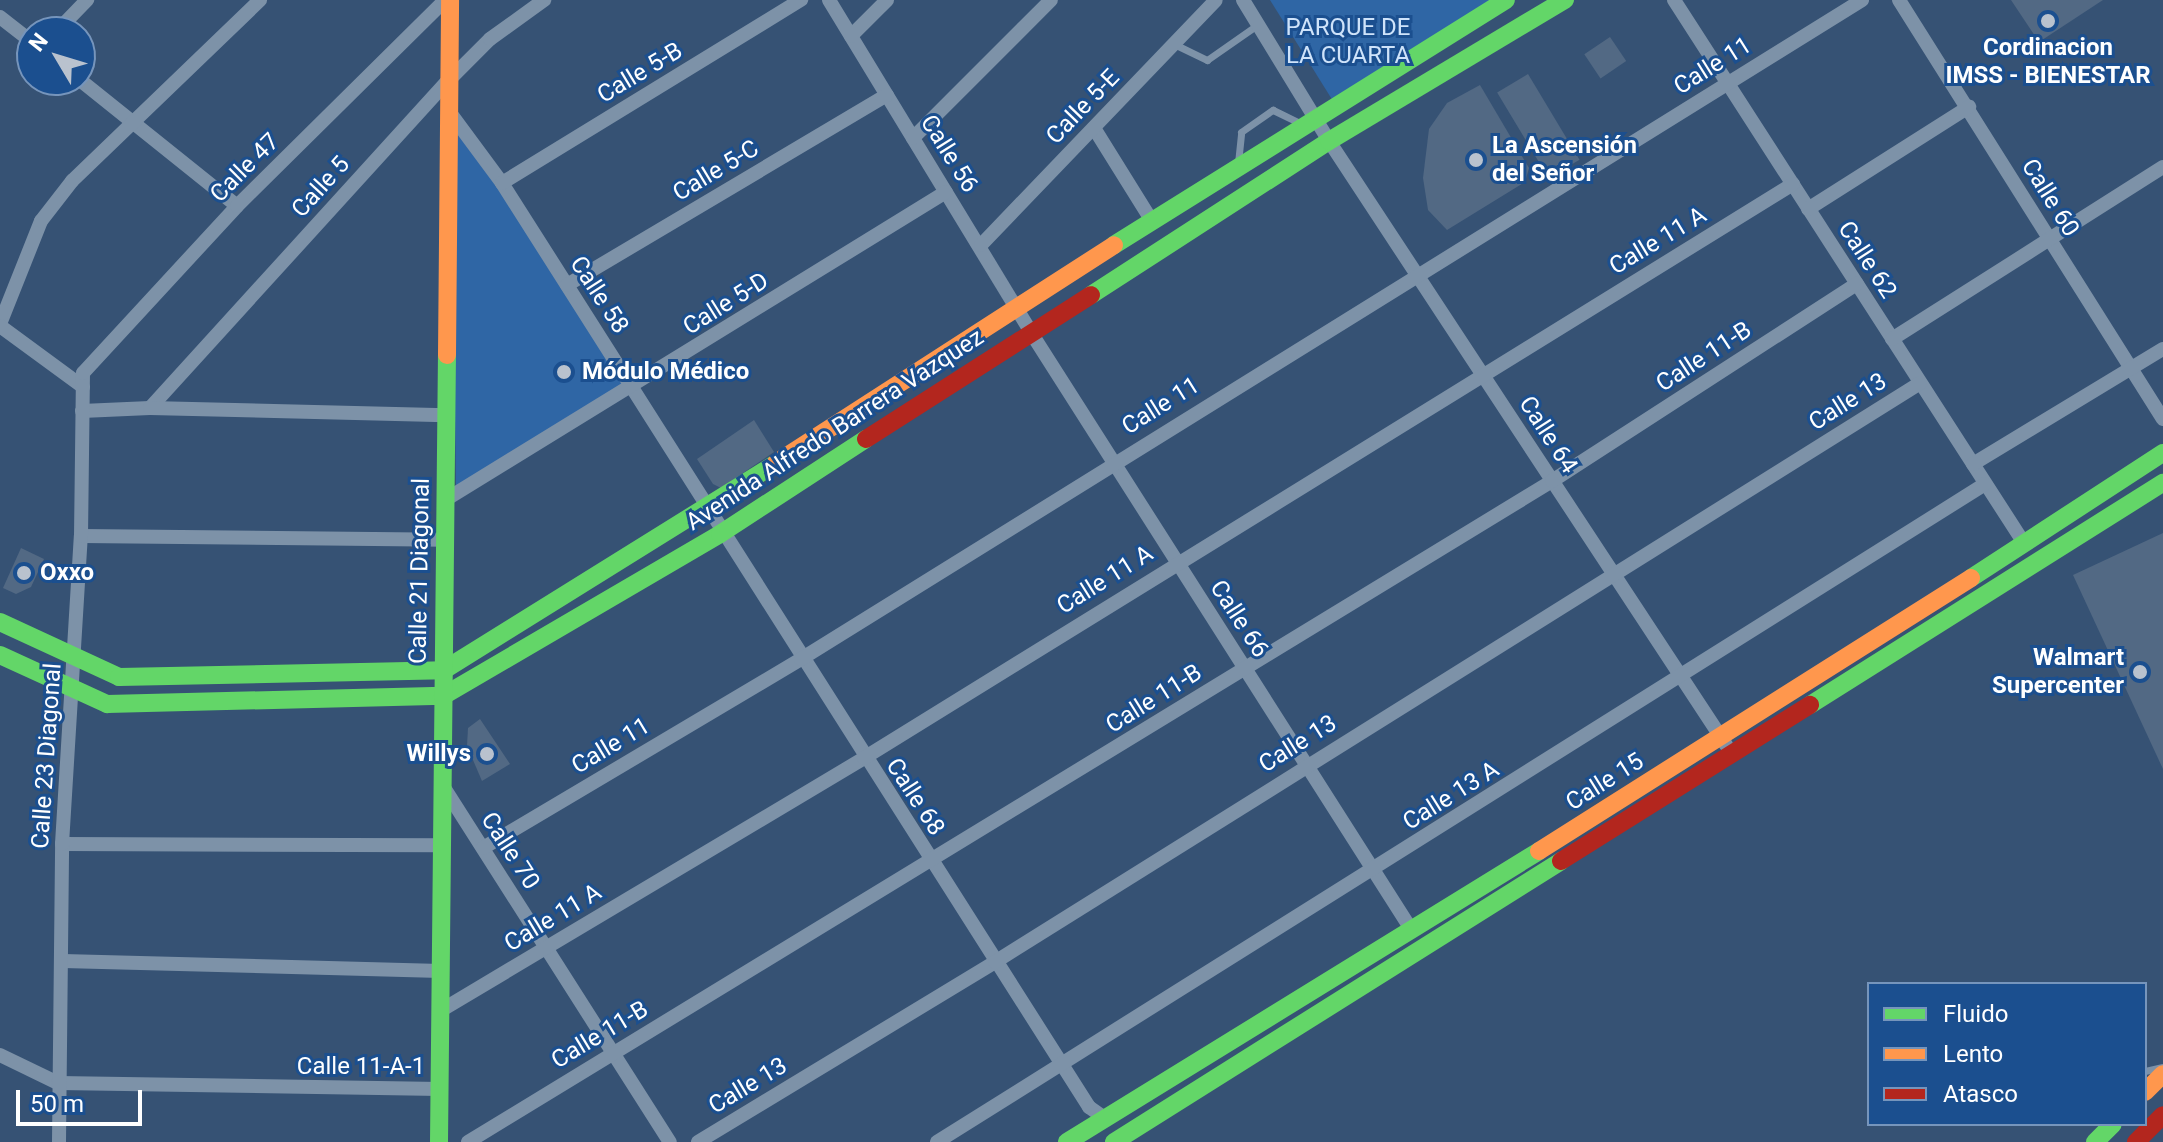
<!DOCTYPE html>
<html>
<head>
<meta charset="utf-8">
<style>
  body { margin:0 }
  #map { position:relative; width:2163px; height:1142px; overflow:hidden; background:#365274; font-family:Roboto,sans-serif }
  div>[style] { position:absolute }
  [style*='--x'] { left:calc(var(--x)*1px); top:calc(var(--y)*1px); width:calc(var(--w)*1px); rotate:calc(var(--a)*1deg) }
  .green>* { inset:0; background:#2f66a5 }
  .building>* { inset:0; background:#526984; transform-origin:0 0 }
  .lane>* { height:7px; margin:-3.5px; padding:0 3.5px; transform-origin:3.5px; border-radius:3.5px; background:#7d92a8 }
  .street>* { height:14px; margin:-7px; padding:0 7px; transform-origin:7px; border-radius:7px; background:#7d92a8 }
  .fast>* { height:18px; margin:-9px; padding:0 9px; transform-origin:9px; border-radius:9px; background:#63d668 }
  .slow>* { height:18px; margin:-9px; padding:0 9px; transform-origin:9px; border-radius:9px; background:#ff974d }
  .jam>* { height:18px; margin:-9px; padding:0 9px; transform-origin:9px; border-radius:9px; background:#b3261e }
  .dots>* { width:22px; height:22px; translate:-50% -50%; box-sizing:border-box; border:4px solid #1b4f8f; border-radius:50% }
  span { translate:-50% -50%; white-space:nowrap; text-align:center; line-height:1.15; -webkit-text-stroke:6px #1b4f8f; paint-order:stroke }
  .park-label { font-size:24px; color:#cfe3fa }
  .poi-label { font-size:24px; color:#fff; font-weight:700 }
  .left { translate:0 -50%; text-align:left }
  .right { translate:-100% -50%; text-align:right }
  .street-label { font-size:24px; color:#fff }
  .legend { position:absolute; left:1867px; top:982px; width:280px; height:144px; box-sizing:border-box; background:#1b4f8f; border:2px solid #7695bc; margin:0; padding:10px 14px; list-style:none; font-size:24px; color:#fff }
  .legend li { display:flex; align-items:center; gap:16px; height:40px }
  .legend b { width:40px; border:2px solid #7695bc }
  .north { position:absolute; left:16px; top:16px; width:80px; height:80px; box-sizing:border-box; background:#1b4f8f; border:2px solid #7695bc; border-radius:50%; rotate:308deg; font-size:22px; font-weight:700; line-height:32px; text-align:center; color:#fff }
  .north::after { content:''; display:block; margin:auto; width:28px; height:36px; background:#b9c2ce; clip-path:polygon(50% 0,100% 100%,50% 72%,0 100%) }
  .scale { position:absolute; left:16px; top:1090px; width:126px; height:36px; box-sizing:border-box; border:4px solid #fff; border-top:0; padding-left:10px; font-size:24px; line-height:28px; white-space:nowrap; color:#fff; -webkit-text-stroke:6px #1b4f8f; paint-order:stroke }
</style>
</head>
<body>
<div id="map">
  <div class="green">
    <i style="clip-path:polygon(1270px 0,1499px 0,1333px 101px)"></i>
    <i style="clip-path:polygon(451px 122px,508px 193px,631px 385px,456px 488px)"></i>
  </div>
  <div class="building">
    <i style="clip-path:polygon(2011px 0,2103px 0,2039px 42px)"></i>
    <i style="left:1610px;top:37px;width:29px;height:31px;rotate:56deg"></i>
    <i style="left:1528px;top:74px;width:100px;height:36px;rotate:59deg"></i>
    <i style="clip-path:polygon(1480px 85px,1529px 168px,1525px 182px,1447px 230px,1428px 210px,1423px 178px,1429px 129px,1447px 103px)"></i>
    <i style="clip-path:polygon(754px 420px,774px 452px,721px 488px,713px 484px,697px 459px)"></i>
    <i style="clip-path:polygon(2163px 533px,2163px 769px,2073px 575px)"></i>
    <i style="clip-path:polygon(21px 548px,44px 559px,31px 587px,16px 594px,3px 588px)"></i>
    <i style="clip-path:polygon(480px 719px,510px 764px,482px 781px,467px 746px,468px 728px)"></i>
  </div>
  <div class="lane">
    <i style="--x:1174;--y:44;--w:37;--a:26"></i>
    <i style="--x:1207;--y:60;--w:61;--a:-35"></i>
    <i style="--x:1238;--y:163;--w:31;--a:-84"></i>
    <i style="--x:1241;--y:132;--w:39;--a:-35"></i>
    <i style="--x:1273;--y:110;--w:30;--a:26"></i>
    <i style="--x:2145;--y:1071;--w:17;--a:-13"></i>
  </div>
  <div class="street">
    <i style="--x:829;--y:0;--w:387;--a:58.7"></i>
    <i style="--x:1030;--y:331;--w:709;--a:57.5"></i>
    <i style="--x:1243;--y:0;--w:165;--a:58.6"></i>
    <i style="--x:1329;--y:141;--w:723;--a:56.68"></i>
    <i style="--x:1674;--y:0;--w:646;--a:57.2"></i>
    <i style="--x:1899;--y:0;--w:495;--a:57.8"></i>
    <i style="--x:0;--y:17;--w:41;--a:38"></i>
    <i style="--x:56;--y:32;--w:45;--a:-45.9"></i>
    <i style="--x:851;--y:36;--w:51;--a:-45"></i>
    <i style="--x:80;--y:80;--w:201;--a:38.7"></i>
    <i style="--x:448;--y:110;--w:91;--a:53.5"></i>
    <i style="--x:502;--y:183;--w:1095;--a:57.57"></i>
    <i style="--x:1089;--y:1107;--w:19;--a:35"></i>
    <i style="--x:1094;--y:128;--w:110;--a:58.1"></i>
    <i style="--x:913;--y:138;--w:195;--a:-45"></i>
    <i style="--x:502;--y:183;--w:351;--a:-31.5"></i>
    <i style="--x:1808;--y:209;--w:191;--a:-32.4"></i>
    <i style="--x:981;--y:245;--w:339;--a:-46.2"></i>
    <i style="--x:567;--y:285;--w:372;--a:-30.7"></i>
    <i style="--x:0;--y:324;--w:111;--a:-68.3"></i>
    <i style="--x:41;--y:221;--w:51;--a:-52.2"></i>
    <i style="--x:72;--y:181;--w:261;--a:-43.9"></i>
    <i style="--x:0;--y:326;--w:103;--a:36.3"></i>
    <i style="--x:1892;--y:339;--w:321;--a:-32.4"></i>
    <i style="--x:150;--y:408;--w:440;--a:-47.7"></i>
    <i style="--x:446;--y:83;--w:62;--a:-45"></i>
    <i style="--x:490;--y:39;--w:67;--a:-35.8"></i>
    <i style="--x:82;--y:411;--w:68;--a:-2.5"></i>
    <i style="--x:150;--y:408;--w:296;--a:1.4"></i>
    <i style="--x:1973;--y:464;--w:222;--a:-31.2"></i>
    <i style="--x:445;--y:500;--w:588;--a:-31.58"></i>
    <i style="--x:81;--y:536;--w:364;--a:0.6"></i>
    <i style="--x:443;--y:786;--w:422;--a:57.5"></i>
    <i style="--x:62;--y:844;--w:380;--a:0.2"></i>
    <i style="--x:483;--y:848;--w:370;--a:-30.7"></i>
    <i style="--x:801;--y:659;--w:1249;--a:-31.84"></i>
    <i style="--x:63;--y:961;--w:378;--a:1.5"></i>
    <i style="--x:440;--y:1011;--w:494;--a:-30.8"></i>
    <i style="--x:864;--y:758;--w:1092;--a:-31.71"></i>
    <i style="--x:0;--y:1055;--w:64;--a:25.8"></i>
    <i style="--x:58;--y:1083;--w:382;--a:0.9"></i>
    <i style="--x:59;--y:1142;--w:298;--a:-89.4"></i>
    <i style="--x:62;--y:844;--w:309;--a:-86.5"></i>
    <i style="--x:81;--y:536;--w:163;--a:-89.3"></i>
    <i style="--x:83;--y:373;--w:227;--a:-47.3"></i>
    <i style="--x:237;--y:206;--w:293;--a:-44.7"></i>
    <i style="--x:468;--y:1142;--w:1270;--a:-31.37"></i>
    <i style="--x:1552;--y:481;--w:363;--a:-32.9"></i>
    <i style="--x:698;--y:1142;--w:347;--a:-31.2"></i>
    <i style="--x:995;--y:962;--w:1091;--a:-32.04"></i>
    <i style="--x:937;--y:1142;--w:1237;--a:-32.12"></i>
  </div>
  <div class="fast">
    <i style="--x:1114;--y:245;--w:462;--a:-32"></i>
    <i style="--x:1091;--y:295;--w:283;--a:-32.9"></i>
    <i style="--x:1329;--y:141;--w:275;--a:-30.9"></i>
    <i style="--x:1971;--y:578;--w:229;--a:-33.1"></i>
    <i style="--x:0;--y:622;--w:131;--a:24.8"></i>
    <i style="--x:119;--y:677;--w:325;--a:-1.2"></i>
    <i style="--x:444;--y:670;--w:391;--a:-31.9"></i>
    <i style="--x:0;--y:655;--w:118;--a:24.6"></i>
    <i style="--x:107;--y:704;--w:336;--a:-1.4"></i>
    <i style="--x:443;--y:696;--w:321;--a:-30.3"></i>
    <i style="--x:720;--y:534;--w:174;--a:-33.1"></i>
    <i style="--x:1810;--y:705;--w:417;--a:-32.2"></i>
    <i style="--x:439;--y:1142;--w:787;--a:-89.42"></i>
    <i style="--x:1067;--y:1142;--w:554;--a:-31.65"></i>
    <i style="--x:1114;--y:1142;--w:528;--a:-32.15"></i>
    <i style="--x:2095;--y:1142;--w:25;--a:-45"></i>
  </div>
  <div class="slow">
    <i style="--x:447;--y:355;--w:355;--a:-89.5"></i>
    <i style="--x:776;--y:463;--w:402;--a:-32.8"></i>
    <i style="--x:1539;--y:851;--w:511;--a:-32.29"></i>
    <i style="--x:2145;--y:1092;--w:25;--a:-45"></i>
  </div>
  <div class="jam">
    <i style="--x:866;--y:439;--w:267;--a:-32.6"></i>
    <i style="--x:1561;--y:861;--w:294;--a:-32.1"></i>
    <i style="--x:2136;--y:1142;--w:38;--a:-45"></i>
  </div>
  <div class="dots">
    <i style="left:2048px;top:21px;background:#b9c2ce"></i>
    <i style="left:1476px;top:160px;background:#b9c2ce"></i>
    <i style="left:564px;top:372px;background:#b9c2ce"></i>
    <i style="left:24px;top:573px;background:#b9c2ce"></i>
    <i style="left:2140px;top:672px;background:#b9c2ce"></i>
    <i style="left:487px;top:754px;background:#b9c2ce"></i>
  </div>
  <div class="park-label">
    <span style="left:1348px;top:42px">PARQUE DE<br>LA CUARTA</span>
  </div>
  <div class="poi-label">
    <span style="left:2048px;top:62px">Cordinacion<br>IMSS - BIENESTAR</span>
    <span class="left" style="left:1492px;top:160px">La Ascensión<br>del Señor</span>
    <span class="left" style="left:582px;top:372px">Módulo Médico</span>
    <span class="left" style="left:40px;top:573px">Oxxo</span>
    <span class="right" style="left:2124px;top:672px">Walmart<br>Supercenter</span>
    <span class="right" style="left:471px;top:754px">Willys</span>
  </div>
  <div class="street-label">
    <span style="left:1713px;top:66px;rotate:-32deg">Calle 11</span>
    <span style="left:640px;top:73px;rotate:-31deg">Calle 5-B</span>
    <span style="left:1083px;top:107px;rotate:-46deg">Calle 5-E</span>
    <span style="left:949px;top:154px;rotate:58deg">Calle 56</span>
    <span style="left:245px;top:168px;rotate:-45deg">Calle 47</span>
    <span style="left:716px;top:171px;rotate:-31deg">Calle 5-C</span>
    <span style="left:321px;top:187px;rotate:-48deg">Calle 5</span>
    <span style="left:2050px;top:198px;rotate:58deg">Calle 60</span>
    <span style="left:1658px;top:241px;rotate:-31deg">Calle 11 A</span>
    <span style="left:1867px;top:260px;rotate:57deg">Calle 62</span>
    <span style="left:599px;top:295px;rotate:57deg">Calle 58</span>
    <span style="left:726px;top:304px;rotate:-32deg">Calle 5-D</span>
    <span style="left:1704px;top:357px;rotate:-33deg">Calle 11-B</span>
    <span style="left:1848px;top:402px;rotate:-32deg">Calle 13</span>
    <span style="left:1161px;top:406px;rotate:-32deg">Calle 11</span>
    <span style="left:835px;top:430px;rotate:-33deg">Avenida Alfredo Barrera Vazquez</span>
    <span style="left:1548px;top:435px;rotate:57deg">Calle 64</span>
    <span style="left:420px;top:571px;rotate:-89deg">Calle 21 Diagonal</span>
    <span style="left:1105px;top:580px;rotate:-32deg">Calle 11 A</span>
    <span style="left:1239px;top:619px;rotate:57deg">Calle 66</span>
    <span style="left:1154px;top:699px;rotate:-32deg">Calle 11-B</span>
    <span style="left:1298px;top:744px;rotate:-32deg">Calle 13</span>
    <span style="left:611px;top:746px;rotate:-31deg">Calle 11</span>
    <span style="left:47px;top:756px;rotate:-86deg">Calle 23 Diagonal</span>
    <span style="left:1605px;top:782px;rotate:-32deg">Calle 15</span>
    <span style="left:1451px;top:796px;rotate:-32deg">Calle 13 A</span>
    <span style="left:915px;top:797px;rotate:57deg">Calle 68</span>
    <span style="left:510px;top:851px;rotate:57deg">Calle 70</span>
    <span style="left:553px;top:918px;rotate:-31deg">Calle 11 A</span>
    <span style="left:600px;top:1035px;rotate:-31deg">Calle 11-B</span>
    <span style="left:361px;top:1067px">Calle 11-A-1</span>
    <span style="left:748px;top:1086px;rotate:-31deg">Calle 13</span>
  </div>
  <ul class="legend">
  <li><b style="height:10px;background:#63d668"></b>Fluido</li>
  <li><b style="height:10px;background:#ff974d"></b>Lento</li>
  <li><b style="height:10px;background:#b3261e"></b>Atasco</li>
  </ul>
  <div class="north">N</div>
  <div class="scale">50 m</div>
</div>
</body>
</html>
